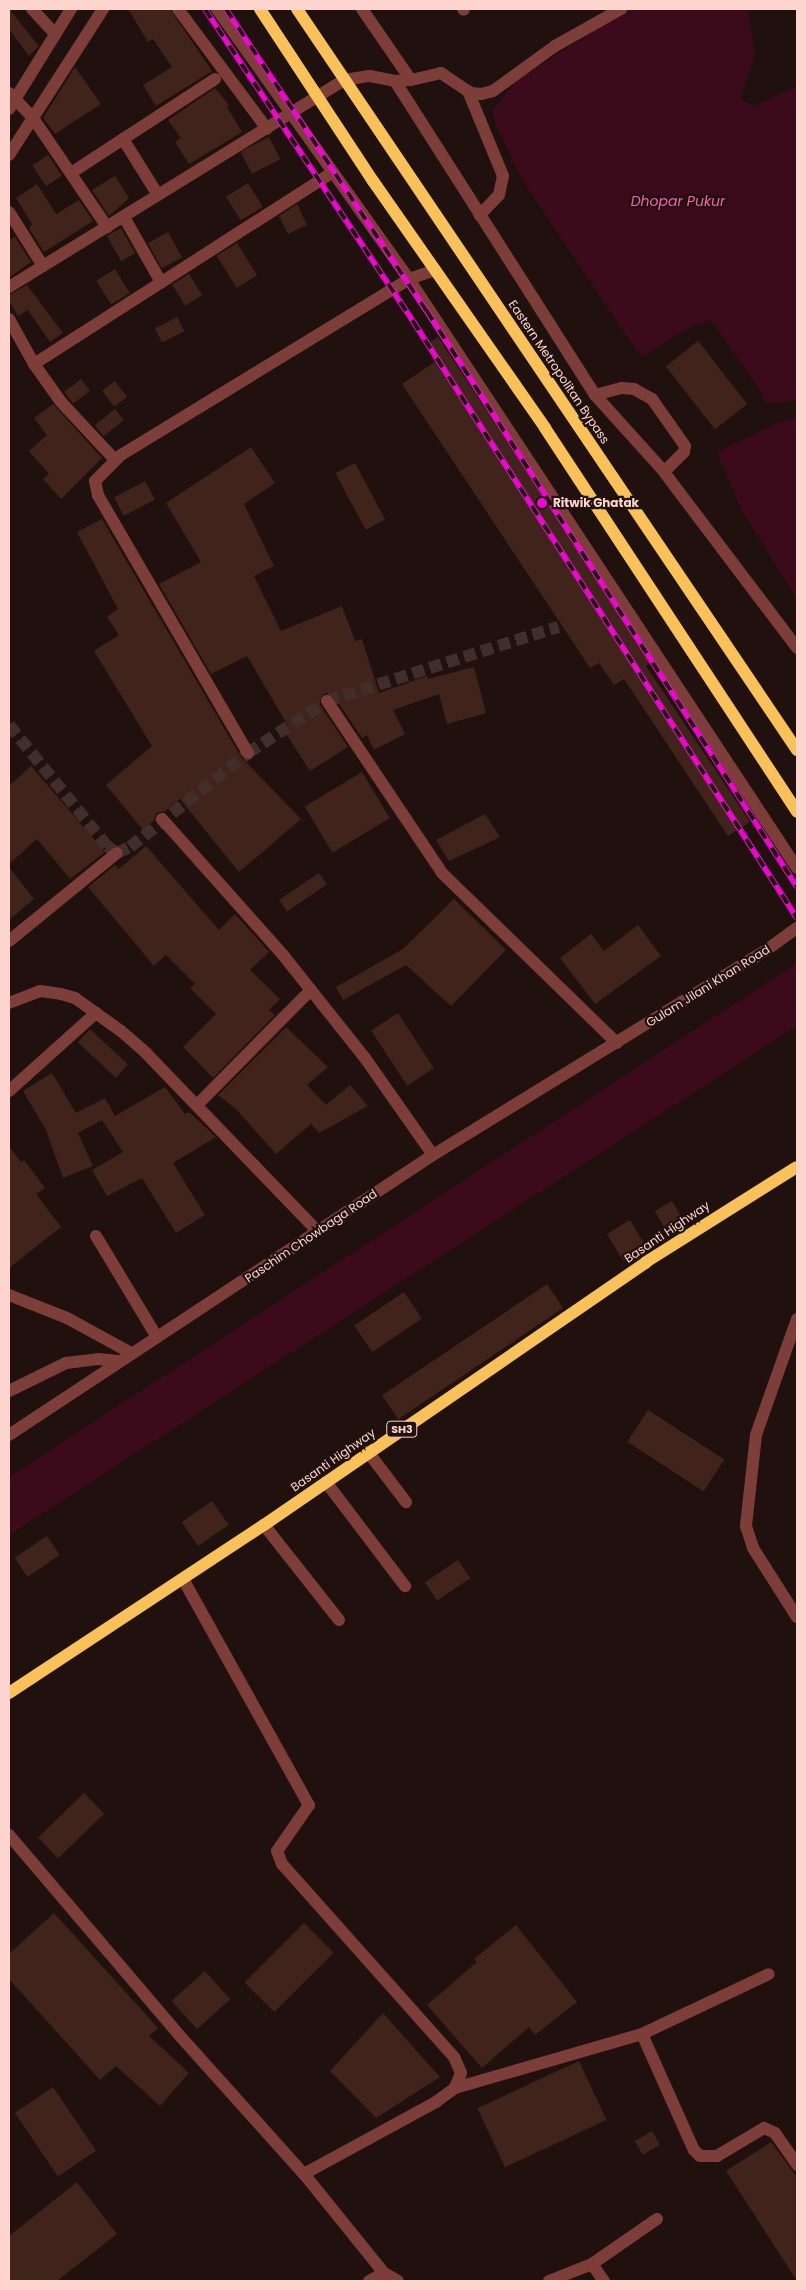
<!DOCTYPE html>
<html>
<head>
<meta charset="utf-8">
<style>
  body { margin:0 }
  #map { position:relative; width:806px; height:2290px; overflow:hidden; background:#20110e; font-family:Poppins,sans-serif }
  div>[style] { position:absolute }
  [style*='--x'] { left:calc(var(--x)*1px); top:calc(var(--y)*1px); width:calc(var(--w)*1px); rotate:calc(var(--a)*1deg) }
  .water>* { inset:0; background:#3c0b1b }
  .building>* { inset:0; background:#40231a; transform-origin:0 0 }
  .minor-tunnel>* { height:12px; margin-top:-6px; transform-origin:0; background:repeating-linear-gradient(90deg,#412e2b 0 12px,transparent 0 18px) }
  .minor>* { height:12px; margin:-6px; padding:0 6px; transform-origin:6px; border-radius:6px; background:#7d3e3a }
  .major>* { height:12px; margin:-6px; padding:0 6px; transform-origin:6px; border-radius:6px; background:#f9c159 }
  .rail>* { height:5.5px; margin-top:-2.75px; transform-origin:0; background:repeating-linear-gradient(90deg,#20110e 0 11px,#ef08d2 0 22px); box-sizing:border-box; border-block:1px solid #ef08d2 }
  .dots>* { width:14px; height:14px; translate:-50% -50%; box-sizing:border-box; border:2px solid #20110e; border-radius:50% }
  span { translate:-50% -50%; white-space:nowrap; text-align:center; line-height:1.15; -webkit-text-stroke:4.5px #20110e; paint-order:stroke }
  .shield-label span { padding:1px 4px; background:#20110e; border:1px solid; border-radius:4px; -webkit-text-stroke-width:0 }
  .shield-label { font-size:11px; color:#fdd5ce; font-weight:700 }
  .street-label { font-size:12px; color:#fdd5ce }
  .poi-label { font-size:12px; color:#fdd5ce; font-weight:700 }
  .left { translate:0 -50%; text-align:left }
  .water-label { font-size:14px; color:#f960af; font-style:italic }
  .frame { position:absolute; inset:0; border:10px solid #fdd5ce; pointer-events:none }
</style>
</head>
<body>
<div id="map">
  <div class="water">
    <i style="clip-path:polygon(628px 9px,747px 9px,755px 54px,740px 99px,754px 106px,797px 86px,797px 401px,765px 403px,762px 393px,711px 320px,692px 326px,642px 356px,638px 353px,523px 181px,495px 123px,493px 110px,516px 81px)"></i>
    <i style="clip-path:polygon(797px 417px,797px 599px,742px 511px,717px 452px,777px 423px)"></i>
    <i style="clip-path:polygon(797px 963px,797px 1026px,9px 1535px,9px 1477px)"></i>
  </div>
  <div class="building">
    <i style="clip-path:polygon(9px 9px,39px 46px,29px 56px,9px 29px)"></i>
    <i style="clip-path:polygon(128px 9px,170px 9px,212px 71px,156px 106px,143px 85px,172px 67px,153px 39px,148px 42px)"></i>
    <i style="clip-path:polygon(75px 67px,101px 104px,55px 134px,43px 118px)"></i>
    <i style="clip-path:polygon(215px 88px,229px 105px,227px 107px,242px 132px,189px 164px,175px 142px,181px 138px,168px 120px)"></i>
    <i style="left:269px;top:137px;width:25px;height:32px;rotate:63deg"></i>
    <i style="left:48px;top:155px;width:25px;height:19px;rotate:56deg"></i>
    <i style="clip-path:polygon(115px 176px,129px 198px,109px 216px,92px 190px)"></i>
    <i style="left:248px;top:183px;width:28px;height:26px;rotate:58deg"></i>
    <i style="clip-path:polygon(37px 184px,56px 214px,79px 200px,93px 221px,44px 252px,29px 228px,32px 224px,16px 198px)"></i>
    <i style="clip-path:polygon(297px 204px,307px 225px,288px 234px,279px 216px)"></i>
    <i style="left:121px;top:228px;width:29px;height:16px;rotate:61deg"></i>
    <i style="left:168px;top:232px;width:29px;height:23px;rotate:61deg"></i>
    <i style="clip-path:polygon(15px 237px,31px 262px,9px 278px,9px 240px)"></i>
    <i style="left:237px;top:243px;width:38px;height:24px;rotate:58deg"></i>
    <i style="left:115px;top:269px;width:28px;height:22px;rotate:58deg"></i>
    <i style="left:189px;top:274px;width:25px;height:20px;rotate:58deg"></i>
    <i style="clip-path:polygon(27px 285px,63px 333px,50px 342px,28px 310px,18px 316px,9px 301px,9px 295px)"></i>
    <i style="left:177px;top:317px;width:16px;height:25px;rotate:63deg"></i>
    <i style="clip-path:polygon(438px 337px,635px 636px,651px 662px,646px 666px,750px 822px,728px 836px,624px 679px,614px 685px,599px 663px,590px 668px,402px 384px,439px 359px,429px 343px)"></i>
    <i style="left:698px;top:341px;width:80px;height:41px;rotate:52deg"></i>
    <i style="left:81px;top:379px;width:15px;height:21px;rotate:53deg"></i>
    <i style="left:115px;top:381px;width:20px;height:16px;rotate:53deg"></i>
    <i style="clip-path:polygon(53px 404px,102px 458px,61px 499px,43px 479px,49px 474px,29px 451px,47px 435px,34px 418px)"></i>
    <i style="left:115px;top:409px;width:14px;height:26px;rotate:51deg"></i>
    <i style="clip-path:polygon(251px 447px,275px 483px,244px 504px,274px 566px,254px 576px,281px 631px,342px 606px,355px 641px,362px 639px,379px 693px,427px 676px,428px 679px,474px 667px,486px 713px,447px 724px,439px 694px,393px 710px,405px 734px,374px 750px,367px 735px,362px 738px,334px 696px,326px 693px,320px 698px,320px 705px,348px 747px,310px 771px,285px 732px,290px 729px,247px 656px,211px 674px,159px 584px,201px 562px,166px 503px)"></i>
    <i style="left:355px;top:463px;width:64px;height:22px;rotate:62deg"></i>
    <i style="left:145px;top:481px;width:21px;height:35px;rotate:62deg"></i>
    <i style="clip-path:polygon(102px 519px,241px 757px,301px 819px,239px 872px,180px 799px,165px 811px,157px 813px,154px 820px,143px 830px,106px 785px,152px 746px,94px 651px,119px 635px,107px 617px,118px 609px,77px 532px)"></i>
    <i style="clip-path:polygon(31px 766px,105px 852px,70px 879px,37px 839px,9px 864px,9px 786px)"></i>
    <i style="left:362px;top:772px;width:54px;height:67px;rotate:59deg"></i>
    <i style="clip-path:polygon(485px 814px,500px 837px,449px 861px,436px 840px)"></i>
    <i style="clip-path:polygon(146px 846px,219px 930px,235px 914px,269px 952px,250px 970px,280px 999px,269px 1010px,275px 1015px,213px 1078px,183px 1047px,216px 1014px,190px 988px,195px 984px,166px 955px,154px 966px,88px 887px,115px 865px,119px 869px)"></i>
    <i style="clip-path:polygon(9px 867px,34px 899px,9px 920px)"></i>
    <i style="left:319px;top:873px;width:14px;height:48px;rotate:56deg"></i>
    <i style="clip-path:polygon(454px 899px,506px 950px,451px 1006px,406px 965px,343px 1000px,336px 987px,403px 949px)"></i>
    <i style="clip-path:polygon(638px 925px,661px 956px,595px 1004px,560px 958px,591px 934px,604px 951px)"></i>
    <i style="left:398px;top:1013px;width:66px;height:32px;rotate:57deg"></i>
    <i style="clip-path:polygon(286px 1027px,328px 1067px,307px 1085px,326px 1105px,350px 1085px,368px 1106px,319px 1133px,311px 1124px,276px 1154px,236px 1109px,218px 1095px)"></i>
    <i style="left:90px;top:1029px;width:52px;height:18px;rotate:43deg"></i>
    <i style="clip-path:polygon(52px 1073px,76px 1113px,105px 1098px,115px 1116px,165px 1087px,185px 1114px,189px 1112px,216px 1137px,173px 1163px,205px 1215px,176px 1233px,142px 1178px,107px 1196px,92px 1170px,123px 1152px,102px 1120px,78px 1133px,93px 1166px,63px 1178px,46px 1130px,23px 1091px)"></i>
    <i style="clip-path:polygon(9px 1146px,21px 1162px,24px 1160px,45px 1188px,36px 1194px,61px 1227px,9px 1268px)"></i>
    <i style="left:672px;top:1201px;width:28px;height:20px;rotate:60deg"></i>
    <i style="left:630px;top:1220px;width:31px;height:27px;rotate:59deg"></i>
    <i style="left:547px;top:1284px;width:29px;height:199px;rotate:56deg"></i>
    <i style="left:404px;top:1292px;width:32px;height:60px;rotate:56deg"></i>
    <i style="left:648px;top:1410px;width:91px;height:38px;rotate:33deg"></i>
    <i style="left:212px;top:1501px;width:29px;height:37px;rotate:55deg"></i>
    <i style="left:47px;top:1536px;width:23px;height:39px;rotate:56deg"></i>
    <i style="left:458px;top:1560px;width:22px;height:40px;rotate:56deg"></i>
    <i style="left:84px;top:1793px;width:29px;height:64px;rotate:46deg"></i>
    <i style="clip-path:polygon(54px 1913px,158px 2028px,149px 2036px,189px 2073px,160px 2106px,116px 2066px,100px 2080px,9px 1979px,9px 1954px)"></i>
    <i style="left:304px;top:1923px;width:42px;height:84px;rotate:45deg"></i>
    <i style="clip-path:polygon(516px 1925px,577px 2002px,535px 2035px,529px 2027px,482px 2068px,427px 2005px,477px 1962px,474px 1959px)"></i>
    <i style="left:205px;top:1971px;width:38px;height:45px;rotate:48deg"></i>
    <i style="clip-path:polygon(383px 2013px,440px 2077px,376px 2118px,330px 2071px)"></i>
    <i style="left:579px;top:2061px;width:65px;height:112px;rotate:65deg"></i>
    <i style="left:53px;top:2087px;width:77px;height:46px;rotate:56deg"></i>
    <i style="left:652px;top:2131px;width:16px;height:20px;rotate:60deg"></i>
    <i style="clip-path:polygon(771px 2142px,797px 2177px,797px 2281px,726px 2171px)"></i>
    <i style="clip-path:polygon(77px 2182px,117px 2234px,57px 2281px,9px 2281px,9px 2236px)"></i>
  </div>
  <div class="minor-tunnel">
    <i style="--x:9;--y:725;--w:156;--a:51"></i>
    <i style="--x:107;--y:846;--w:12;--a:35"></i>
    <i style="--x:117;--y:853;--w:14;--a:-25"></i>
    <i style="--x:130;--y:847;--w:151;--a:-38.5"></i>
    <i style="--x:248;--y:753;--w:95;--a:-33.4"></i>
    <i style="--x:327;--y:701;--w:243;--a:-17.8"></i>
  </div>
  <div class="minor">
    <i style="--x:32;--y:9;--w:34;--a:47"></i>
    <i style="--x:178;--y:9;--w:149;--a:53.4"></i>
    <i style="--x:217;--y:9;--w:331;--a:54.6"></i>
    <i style="--x:409;--y:279;--w:705;--a:56.63"></i>
    <i style="--x:362;--y:9;--w:86;--a:55.4"></i>
    <i style="--x:463;--y:9;--w:1;--a:45"></i>
    <i style="--x:395;--y:81;--w:372;--a:57.5"></i>
    <i style="--x:595;--y:395;--w:98;--a:47.9"></i>
    <i style="--x:661;--y:468;--w:226;--a:52.9"></i>
    <i style="--x:468;--y:91;--w:92;--a:67.6"></i>
    <i style="--x:503;--y:176;--w:19;--a:102"></i>
    <i style="--x:499;--y:195;--w:28;--a:134"></i>
    <i style="--x:9;--y:93;--w:35;--a:46"></i>
    <i style="--x:33;--y:118;--w:132;--a:55.8"></i>
    <i style="--x:9;--y:109;--w:118;--a:-58.2"></i>
    <i style="--x:123;--y:139;--w:66;--a:58"></i>
    <i style="--x:9;--y:155;--w:174;--a:-57.2"></i>
    <i style="--x:71;--y:173;--w:172;--a:-33.1"></i>
    <i style="--x:9;--y:212;--w:64;--a:57.8"></i>
    <i style="--x:124;--y:217;--w:75;--a:60.4"></i>
    <i style="--x:9;--y:287;--w:394;--a:-31.7"></i>
    <i style="--x:344;--y:80;--w:26;--a:-9"></i>
    <i style="--x:370;--y:76;--w:25;--a:11"></i>
    <i style="--x:395;--y:81;--w:16;--a:-4"></i>
    <i style="--x:411;--y:80;--w:31;--a:-13"></i>
    <i style="--x:441;--y:73;--w:36;--a:34"></i>
    <i style="--x:471;--y:93;--w:10;--a:6"></i>
    <i style="--x:481;--y:94;--w:12;--a:-14"></i>
    <i style="--x:493;--y:91;--w:77;--a:-36"></i>
    <i style="--x:555;--y:46;--w:76;--a:-29.3"></i>
    <i style="--x:9;--y:319;--w:51;--a:60.9"></i>
    <i style="--x:34;--y:364;--w:47;--a:54.6"></i>
    <i style="--x:61;--y:402;--w:79;--a:47"></i>
    <i style="--x:34;--y:364;--w:355;--a:-32.7"></i>
    <i style="--x:595;--y:395;--w:28;--a:-15"></i>
    <i style="--x:622;--y:388;--w:12;--a:5"></i>
    <i style="--x:634;--y:389;--w:21;--a:29"></i>
    <i style="--x:652;--y:399;--w:57;--a:54.9"></i>
    <i style="--x:685;--y:446;--w:6;--a:99"></i>
    <i style="--x:684;--y:452;--w:28;--a:135"></i>
    <i style="--x:327;--y:701;--w:207;--a:56.2"></i>
    <i style="--x:442;--y:873;--w:244;--a:44.2"></i>
    <i style="--x:248;--y:753;--w:298;--a:-120.2"></i>
    <i style="--x:98;--y:495;--w:14;--a:-102"></i>
    <i style="--x:95;--y:481;--w:37;--a:-45"></i>
    <i style="--x:121;--y:455;--w:338;--a:-31.4"></i>
    <i style="--x:409;--y:279;--w:28;--a:-19"></i>
    <i style="--x:162;--y:819;--w:182;--a:48.3"></i>
    <i style="--x:283;--y:955;--w:132;--a:51.5"></i>
    <i style="--x:365;--y:1058;--w:118;--a:55"></i>
    <i style="--x:9;--y:941;--w:139;--a:-39.2"></i>
    <i style="--x:9;--y:1003;--w:33;--a:-21"></i>
    <i style="--x:40;--y:991;--w:21;--a:8"></i>
    <i style="--x:61;--y:994;--w:15;--a:16"></i>
    <i style="--x:75;--y:998;--w:57;--a:35.7"></i>
    <i style="--x:121;--y:1031;--w:33;--a:41"></i>
    <i style="--x:146;--y:1053;--w:248;--a:46.1"></i>
    <i style="--x:9;--y:1091;--w:117;--a:-41.9"></i>
    <i style="--x:197;--y:1105;--w:162;--a:-45.3"></i>
    <i style="--x:96;--y:1236;--w:118;--a:58.9"></i>
    <i style="--x:9;--y:1295;--w:62;--a:21.6"></i>
    <i style="--x:67;--y:1318;--w:73;--a:28.7"></i>
    <i style="--x:797;--y:1319;--w:123;--a:109.5"></i>
    <i style="--x:756;--y:1435;--w:92;--a:96.3"></i>
    <i style="--x:746;--y:1526;--w:23;--a:72"></i>
    <i style="--x:753;--y:1548;--w:82;--a:57.5"></i>
    <i style="--x:9;--y:1391;--w:64;--a:-26.2"></i>
    <i style="--x:66;--y:1363;--w:32;--a:-7"></i>
    <i style="--x:98;--y:1359;--w:20;--a:6"></i>
    <i style="--x:9;--y:1435;--w:508;--a:-33.44"></i>
    <i style="--x:433;--y:1155;--w:390;--a:-31.6"></i>
    <i style="--x:765;--y:951;--w:39;--a:-36"></i>
    <i style="--x:368;--y:1452;--w:63;--a:52.8"></i>
    <i style="--x:326;--y:1482;--w:131;--a:52.8"></i>
    <i style="--x:264;--y:1525;--w:121;--a:51.7"></i>
    <i style="--x:183;--y:1579;--w:259;--a:60.9"></i>
    <i style="--x:309;--y:1805;--w:56;--a:124.8"></i>
    <i style="--x:277;--y:1851;--w:14;--a:69"></i>
    <i style="--x:282;--y:1864;--w:259;--a:48.3"></i>
    <i style="--x:454;--y:2057;--w:17;--a:66"></i>
    <i style="--x:461;--y:2073;--w:16;--a:112"></i>
    <i style="--x:455;--y:2088;--w:24;--a:144"></i>
    <i style="--x:436;--y:2102;--w:150;--a:151.4"></i>
    <i style="--x:9;--y:1835;--w:264;--a:49.6"></i>
    <i style="--x:180;--y:2036;--w:186;--a:48.1"></i>
    <i style="--x:304;--y:2174;--w:127;--a:51.1"></i>
    <i style="--x:384;--y:2273;--w:16;--a:30"></i>
    <i style="--x:642;--y:2034;--w:127;--a:65.9"></i>
    <i style="--x:694;--y:2150;--w:8;--a:45"></i>
    <i style="--x:700;--y:2156;--w:17;--a:0"></i>
    <i style="--x:717;--y:2156;--w:55;--a:-30.8"></i>
    <i style="--x:764;--y:2128;--w:12;--a:24"></i>
    <i style="--x:775;--y:2133;--w:39;--a:55"></i>
    <i style="--x:455;--y:2088;--w:195;--a:-16.1"></i>
    <i style="--x:642;--y:2034;--w:140;--a:-25.3"></i>
    <i style="--x:592;--y:2264;--w:21;--a:55"></i>
    <i style="--x:369;--y:2281;--w:17;--a:-28"></i>
    <i style="--x:549;--y:2281;--w:46;--a:-21.6"></i>
    <i style="--x:592;--y:2264;--w:79;--a:-34.7"></i>
  </div>
  <div class="major">
    <i style="--x:260;--y:9;--w:206;--a:56.7"></i>
    <i style="--x:373;--y:181;--w:301;--a:55.1"></i>
    <i style="--x:545;--y:428;--w:459;--a:56.7"></i>
    <i style="--x:297;--y:9;--w:894;--a:55.99"></i>
    <i style="--x:9;--y:1693;--w:305;--a:-33.4"></i>
    <i style="--x:264;--y:1525;--w:464;--a:-34.5"></i>
    <i style="--x:646;--y:1262;--w:178;--a:-32.2"></i>
  </div>
  <div class="rail">
    <i style="--x:205;--y:9;--w:375;--a:56.3"></i>
    <i style="--x:413;--y:321;--w:710;--a:57.25"></i>
    <i style="--x:226;--y:9;--w:363;--a:56.4"></i>
    <i style="--x:427;--y:311;--w:685;--a:57.28"></i>
  </div>
  <div class="dots">
    <i style="left:542px;top:503px;background:#ef08d2"></i>
  </div>
  <div class="shield-label">
    <span style="left:402px;top:1429px">SH3</span>
  </div>
  <div class="street-label">
    <span style="left:559px;top:372px;rotate:56deg">Eastern Metropolitan Bypass</span>
    <span style="left:708px;top:986px;rotate:-32deg">Gulam Jilani Khan Road</span>
    <span style="left:667px;top:1232px;rotate:-34deg">Basanti Highway</span>
    <span style="left:311px;top:1236px;rotate:-34deg">Paschim Chowbaga Road</span>
    <span style="left:333px;top:1460px;rotate:-35deg">Basanti Highway</span>
  </div>
  <div class="poi-label">
    <span class="left" style="left:553px;top:503px">Ritwik Ghatak</span>
  </div>
  <div class="water-label">
    <span style="left:678px;top:201px">Dhopar Pukur</span>
  </div>
  <div class="frame"></div>
</div>
</body>
</html>
